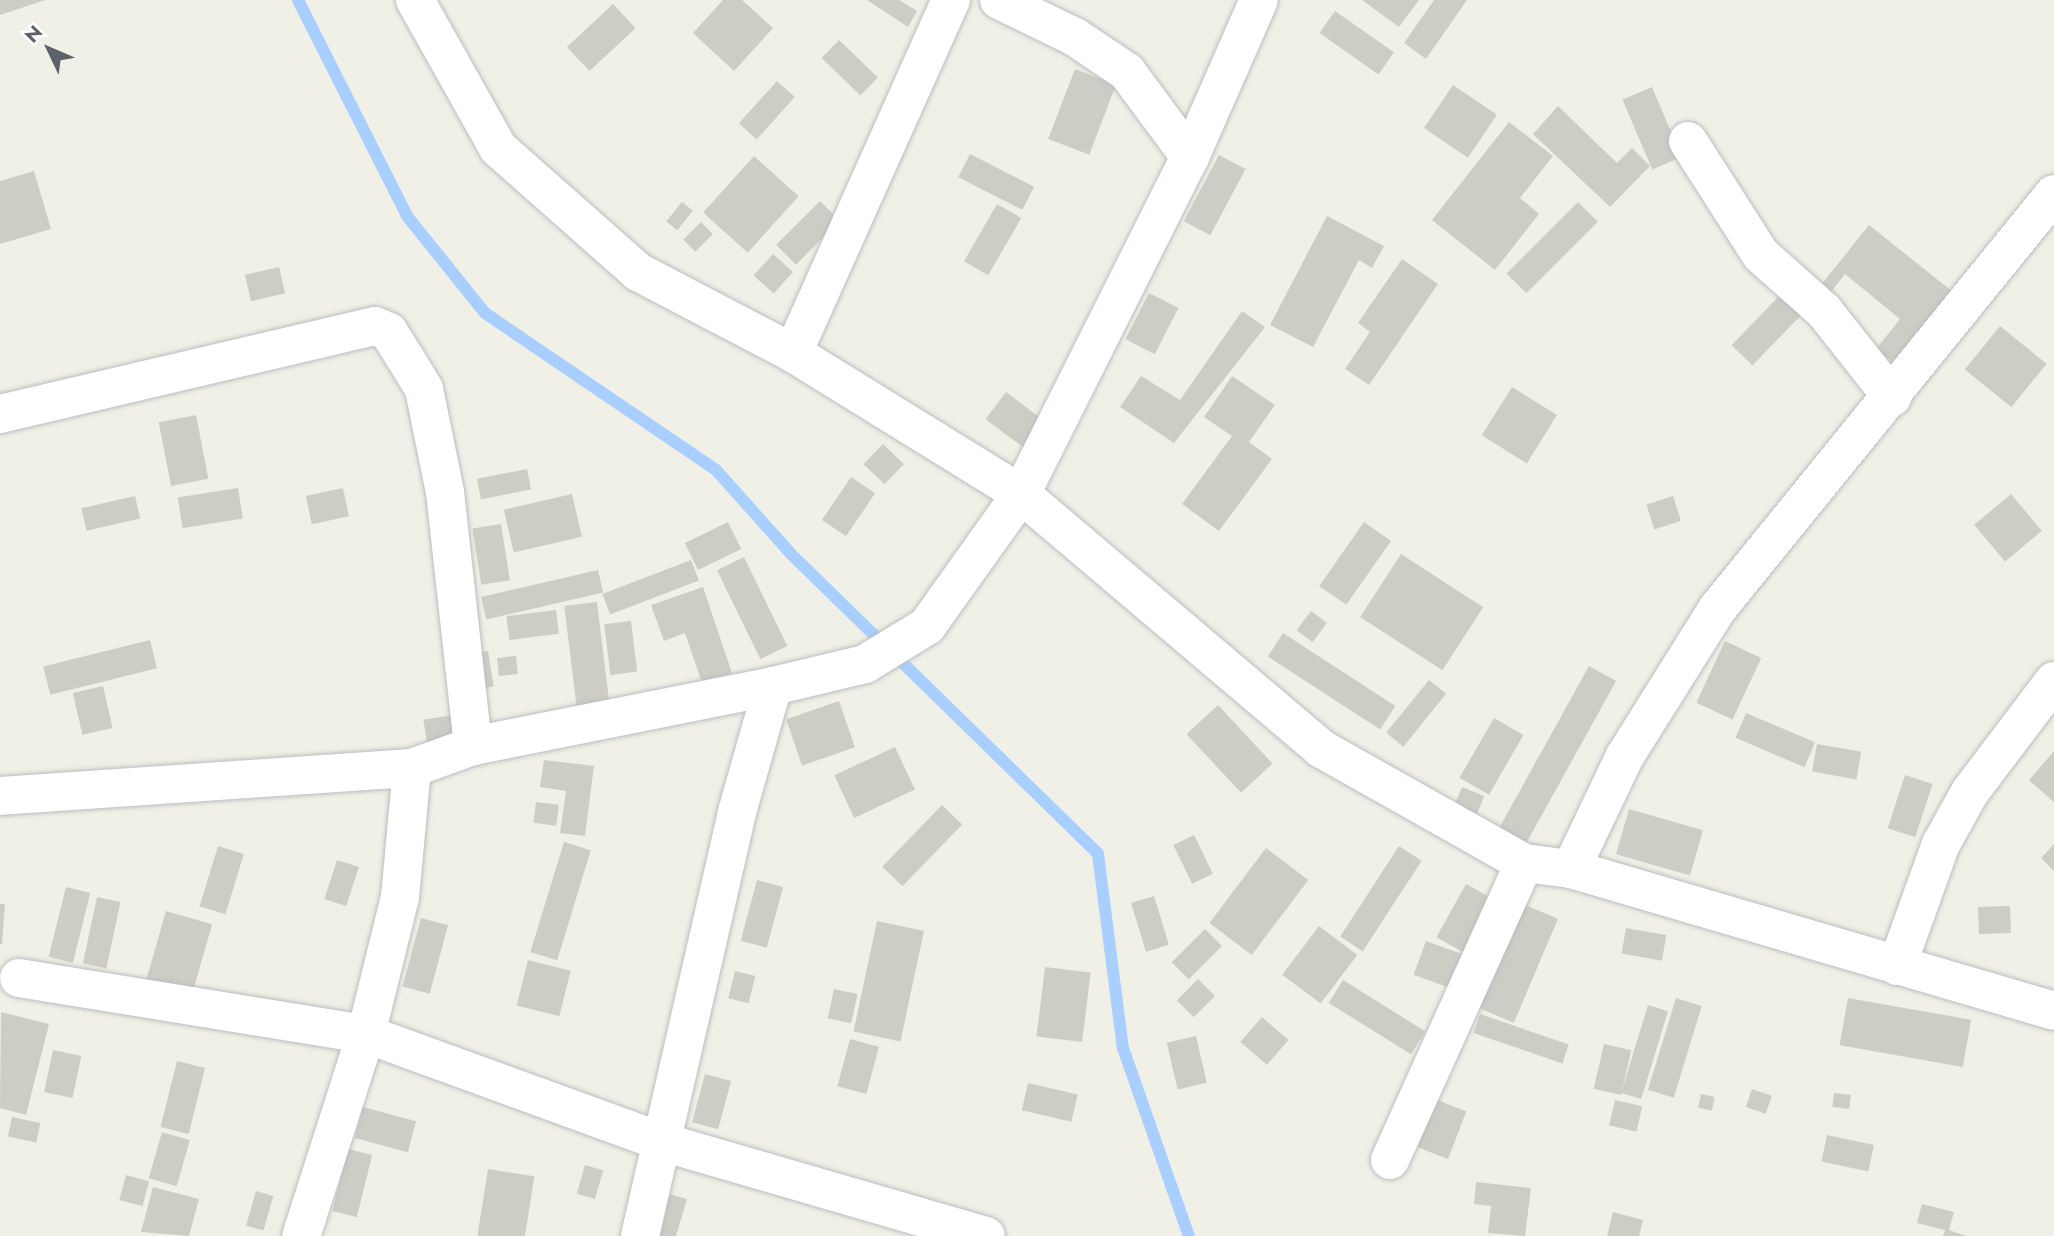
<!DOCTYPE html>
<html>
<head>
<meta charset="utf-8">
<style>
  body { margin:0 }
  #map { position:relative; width:2054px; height:1236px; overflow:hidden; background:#f1f0e6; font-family:Jost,sans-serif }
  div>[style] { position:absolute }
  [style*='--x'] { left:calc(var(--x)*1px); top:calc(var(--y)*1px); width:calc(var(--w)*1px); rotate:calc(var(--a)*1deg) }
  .stream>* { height:12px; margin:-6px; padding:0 6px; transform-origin:6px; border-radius:6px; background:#a8cfff }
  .building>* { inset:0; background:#cecdc5; transform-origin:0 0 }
  .roads { filter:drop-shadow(0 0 2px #babdc2) drop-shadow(0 0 2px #babdc2) }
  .minor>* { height:38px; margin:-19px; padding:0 19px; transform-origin:19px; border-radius:19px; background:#fff }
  span { translate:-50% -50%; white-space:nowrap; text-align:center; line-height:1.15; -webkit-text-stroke:5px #fff; paint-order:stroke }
  .north { position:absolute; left:14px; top:14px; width:70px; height:70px; -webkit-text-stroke:5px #fff; paint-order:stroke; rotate:314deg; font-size:19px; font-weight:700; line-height:28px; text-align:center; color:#5d6168 }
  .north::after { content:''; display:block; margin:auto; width:24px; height:32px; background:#5d6168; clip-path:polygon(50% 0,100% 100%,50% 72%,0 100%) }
</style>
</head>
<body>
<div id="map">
  <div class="stream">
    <i style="--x:298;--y:0;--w:242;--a:63.2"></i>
    <i style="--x:407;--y:216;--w:124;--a:51.2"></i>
    <i style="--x:485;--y:313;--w:279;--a:34.2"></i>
    <i style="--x:716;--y:470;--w:113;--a:48.2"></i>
    <i style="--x:791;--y:554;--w:429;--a:44.3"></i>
    <i style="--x:1098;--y:854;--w:196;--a:82.7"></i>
    <i style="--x:1123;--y:1048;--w:199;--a:70.7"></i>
  </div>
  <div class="building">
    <i style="clip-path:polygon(0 0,45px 0,0 15px)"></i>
    <i style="clip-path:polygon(723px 0,742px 0,773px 28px,734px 71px,693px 33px)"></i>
    <i style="clip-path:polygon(867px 0,899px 0,917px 11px,908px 27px)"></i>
    <i style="clip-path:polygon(1362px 0,1419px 0,1399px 27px)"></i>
    <i style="clip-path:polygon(1434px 0,1467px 0,1426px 59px,1404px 43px)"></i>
    <i style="left:613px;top:4px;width:33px;height:63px;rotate:47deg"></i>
    <i style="left:1335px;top:11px;width:72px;height:27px;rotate:35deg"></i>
    <i style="left:839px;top:40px;width:54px;height:25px;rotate:44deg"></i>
    <i style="left:1075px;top:69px;width:44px;height:75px;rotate:21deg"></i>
    <i style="left:777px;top:81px;width:24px;height:57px;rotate:42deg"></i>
    <i style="left:1453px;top:85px;width:53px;height:52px;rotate:34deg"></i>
    <i style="left:1652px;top:87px;width:76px;height:32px;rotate:67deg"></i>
    <i style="clip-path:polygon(1558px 106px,1617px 163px,1632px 148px,1650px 166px,1610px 207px,1533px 134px)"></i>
    <i style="clip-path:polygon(1509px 122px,1553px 156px,1520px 198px,1539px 214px,1495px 270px,1432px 220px)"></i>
    <i style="left:970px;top:154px;width:72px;height:26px;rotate:27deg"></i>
    <i style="left:1219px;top:155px;width:30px;height:75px;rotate:28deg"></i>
    <i style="left:754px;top:156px;width:60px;height:76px;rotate:42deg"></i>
    <i style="clip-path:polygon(34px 171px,51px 229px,0 244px,0 181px)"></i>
    <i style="left:820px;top:201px;width:28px;height:62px;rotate:45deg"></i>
    <i style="left:682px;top:202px;width:14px;height:25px;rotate:39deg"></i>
    <i style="left:1578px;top:202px;width:28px;height:101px;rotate:45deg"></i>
    <i style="left:997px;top:204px;width:28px;height:66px;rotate:30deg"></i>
    <i style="clip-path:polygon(1327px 216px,1384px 246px,1372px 268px,1359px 260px,1313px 347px,1270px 325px)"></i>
    <i style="left:701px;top:222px;width:17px;height:25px;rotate:45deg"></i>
    <i style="clip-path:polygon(1869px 225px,1958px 296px,1899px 367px,1876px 349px,1900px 319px,1845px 274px,1830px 293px,1821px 285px)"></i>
    <i style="left:773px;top:254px;width:27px;height:29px;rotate:42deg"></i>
    <i style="clip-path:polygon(1402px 259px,1438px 284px,1369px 385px,1345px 369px,1370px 332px,1358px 323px)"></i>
    <i style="left:279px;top:267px;width:27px;height:35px;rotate:77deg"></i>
    <i style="left:1783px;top:292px;width:29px;height:74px;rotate:44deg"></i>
    <i style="left:1149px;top:293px;width:33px;height:52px;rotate:27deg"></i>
    <i style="clip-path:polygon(1242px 311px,1265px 327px,1174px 443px,1120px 407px,1141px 376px,1180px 400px)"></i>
    <i style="left:2000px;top:326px;width:60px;height:56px;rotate:39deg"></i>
    <i style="clip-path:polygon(1232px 376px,1275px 405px,1249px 442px,1272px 459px,1219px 531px,1182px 504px,1232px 436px,1204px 417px)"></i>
    <i style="left:1512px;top:387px;width:53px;height:57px;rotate:32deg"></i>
    <i style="left:1006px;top:392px;width:53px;height:34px;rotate:37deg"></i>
    <i style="left:196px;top:415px;width:65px;height:38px;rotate:79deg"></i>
    <i style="left:883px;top:444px;width:29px;height:28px;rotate:44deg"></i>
    <i style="left:527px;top:469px;width:21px;height:51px;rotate:79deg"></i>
    <i style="left:851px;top:477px;width:29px;height:52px;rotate:34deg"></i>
    <i style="left:238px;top:488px;width:31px;height:61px;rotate:81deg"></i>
    <i style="left:343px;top:488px;width:29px;height:38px;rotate:78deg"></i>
    <i style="left:572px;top:494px;width:44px;height:70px;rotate:77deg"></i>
    <i style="left:2011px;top:494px;width:48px;height:48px;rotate:50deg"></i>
    <i style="left:135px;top:496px;width:23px;height:55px;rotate:77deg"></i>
    <i style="left:1673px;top:496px;width:26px;height:28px;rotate:72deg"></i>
    <i style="left:728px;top:522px;width:30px;height:48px;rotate:64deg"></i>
    <i style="left:1364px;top:522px;width:33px;height:78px;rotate:35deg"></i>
    <i style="left:501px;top:524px;width:57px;height:29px;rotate:81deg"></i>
    <i style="left:1401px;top:554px;width:98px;height:75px;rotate:33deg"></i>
    <i style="left:744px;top:557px;width:99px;height:30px;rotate:64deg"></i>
    <i style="left:691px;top:560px;width:22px;height:95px;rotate:69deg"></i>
    <i style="left:598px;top:570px;width:23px;height:120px;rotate:77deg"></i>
    <i style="clip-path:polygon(703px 587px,732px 673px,702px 683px,685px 633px,664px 641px,651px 605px)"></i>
    <i style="left:597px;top:602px;width:110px;height:33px;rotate:83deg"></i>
    <i style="left:556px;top:610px;width:24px;height:50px;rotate:83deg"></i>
    <i style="left:1311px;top:611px;width:20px;height:24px;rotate:37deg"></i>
    <i style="left:631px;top:621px;width:51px;height:27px;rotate:83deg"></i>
    <i style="left:1283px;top:633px;width:134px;height:28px;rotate:33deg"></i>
    <i style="left:150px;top:640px;width:29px;height:110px;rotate:76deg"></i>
    <i style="left:1725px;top:641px;width:40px;height:68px;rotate:25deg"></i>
    <i style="left:488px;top:651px;width:36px;height:18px;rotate:81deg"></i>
    <i style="left:516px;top:656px;width:18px;height:19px;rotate:84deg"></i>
    <i style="left:1589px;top:666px;width:31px;height:187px;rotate:29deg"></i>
    <i style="left:1429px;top:680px;width:22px;height:68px;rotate:39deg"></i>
    <i style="left:103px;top:686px;width:43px;height:31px;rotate:77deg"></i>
    <i style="left:839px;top:701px;width:49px;height:56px;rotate:71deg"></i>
    <i style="left:1218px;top:705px;width:80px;height:43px;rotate:47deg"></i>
    <i style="left:1746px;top:713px;width:75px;height:27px;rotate:23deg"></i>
    <i style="left:453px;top:715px;width:26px;height:30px;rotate:81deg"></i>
    <i style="left:1494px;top:718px;width:34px;height:69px;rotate:30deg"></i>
    <i style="left:1817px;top:744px;width:45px;height:28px;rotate:10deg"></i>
    <i style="left:895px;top:747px;width:47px;height:67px;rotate:65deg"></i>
    <i style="clip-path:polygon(2054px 751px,2054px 802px,2029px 780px)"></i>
    <i style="clip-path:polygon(544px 760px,594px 766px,585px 836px,560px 833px,566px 791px,540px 787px)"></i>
    <i style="left:1905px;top:775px;width:29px;height:56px;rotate:18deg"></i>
    <i style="left:1462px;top:787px;width:24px;height:25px;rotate:22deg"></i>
    <i style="left:536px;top:802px;width:23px;height:21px;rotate:7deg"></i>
    <i style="left:942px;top:805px;width:28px;height:86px;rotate:44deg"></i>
    <i style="left:1629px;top:809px;width:77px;height:47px;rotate:16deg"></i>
    <i style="left:1194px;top:835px;width:43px;height:23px;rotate:64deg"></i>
    <i style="left:564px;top:842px;width:28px;height:115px;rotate:17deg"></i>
    <i style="clip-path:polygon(2054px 844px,2054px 871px,2041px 858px)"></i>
    <i style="left:218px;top:846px;width:27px;height:63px;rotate:17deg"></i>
    <i style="left:1399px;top:846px;width:27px;height:108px;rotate:33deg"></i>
    <i style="left:1266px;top:848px;width:53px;height:94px;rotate:37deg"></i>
    <i style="left:337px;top:860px;width:23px;height:41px;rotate:18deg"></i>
    <i style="left:757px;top:880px;width:27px;height:63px;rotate:15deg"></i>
    <i style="left:1466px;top:884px;width:31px;height:61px;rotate:29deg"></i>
    <i style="left:66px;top:887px;width:25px;height:72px;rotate:14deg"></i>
    <i style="left:1154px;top:896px;width:51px;height:24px;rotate:73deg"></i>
    <i style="left:97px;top:897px;width:24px;height:68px;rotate:12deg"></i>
    <i style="clip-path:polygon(0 904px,5px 904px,2px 944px,0 944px)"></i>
    <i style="left:1523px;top:904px;width:38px;height:113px;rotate:23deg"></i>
    <i style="left:2010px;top:906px;width:27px;height:32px;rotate:88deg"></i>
    <i style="left:166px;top:911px;width:48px;height:77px;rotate:16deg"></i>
    <i style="left:421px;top:918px;width:28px;height:71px;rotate:15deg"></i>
    <i style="left:877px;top:921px;width:48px;height:113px;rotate:12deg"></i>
    <i style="left:1319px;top:926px;width:48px;height:61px;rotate:37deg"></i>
    <i style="left:1626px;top:928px;width:41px;height:26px;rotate:10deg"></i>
    <i style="left:1205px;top:929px;width:24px;height:47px;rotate:45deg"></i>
    <i style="left:1426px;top:941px;width:47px;height:36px;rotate:20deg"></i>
    <i style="left:528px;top:960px;width:44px;height:47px;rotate:14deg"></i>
    <i style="left:1045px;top:967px;width:46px;height:70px;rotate:7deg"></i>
    <i style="left:735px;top:971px;width:21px;height:28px;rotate:14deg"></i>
    <i style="left:1198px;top:979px;width:24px;height:30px;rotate:45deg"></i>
    <i style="left:1343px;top:980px;width:97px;height:27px;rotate:32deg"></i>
    <i style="left:834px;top:989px;width:24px;height:30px;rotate:12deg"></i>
    <i style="left:1676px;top:998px;width:27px;height:96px;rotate:17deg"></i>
    <i style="left:1848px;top:998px;width:125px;height:48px;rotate:10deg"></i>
    <i style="left:1648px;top:1005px;width:21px;height:92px;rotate:17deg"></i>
    <i style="clip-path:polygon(1px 1012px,49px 1024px,26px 1115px,0 1108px)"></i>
    <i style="left:1480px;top:1014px;width:94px;height:20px;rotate:19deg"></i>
    <i style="left:1262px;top:1017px;width:35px;height:33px;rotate:41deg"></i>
    <i style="left:1196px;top:1036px;width:48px;height:30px;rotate:77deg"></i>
    <i style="left:850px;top:1039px;width:30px;height:49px;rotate:15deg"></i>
    <i style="left:1604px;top:1044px;width:28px;height:46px;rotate:13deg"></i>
    <i style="left:53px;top:1050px;width:29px;height:43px;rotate:12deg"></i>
    <i style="left:177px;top:1061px;width:29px;height:68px;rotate:14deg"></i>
    <i style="left:705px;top:1074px;width:27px;height:50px;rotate:15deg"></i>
    <i style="left:1028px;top:1083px;width:51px;height:28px;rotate:13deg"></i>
    <i style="left:1752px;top:1089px;width:21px;height:19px;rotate:19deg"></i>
    <i style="left:1834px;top:1093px;width:17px;height:14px;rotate:7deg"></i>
    <i style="left:1701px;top:1094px;width:14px;height:14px;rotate:12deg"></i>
    <i style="left:1429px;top:1097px;width:40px;height:51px;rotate:21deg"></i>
    <i style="left:1615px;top:1100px;width:28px;height:26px;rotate:13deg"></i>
    <i style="left:363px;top:1107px;width:55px;height:32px;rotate:15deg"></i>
    <i style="left:12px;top:1117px;width:29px;height:20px;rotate:12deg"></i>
    <i style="left:162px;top:1132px;width:29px;height:48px;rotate:16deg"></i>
    <i style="left:1827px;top:1135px;width:48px;height:27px;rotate:12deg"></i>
    <i style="left:348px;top:1149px;width:25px;height:64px;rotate:14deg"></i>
    <i style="left:585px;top:1165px;width:19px;height:30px;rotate:16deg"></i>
    <i style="left:488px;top:1169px;width:47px;height:68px;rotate:9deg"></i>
    <i style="left:126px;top:1175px;width:24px;height:26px;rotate:15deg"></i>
    <i style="clip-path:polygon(1476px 1182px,1531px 1188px,1525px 1236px,1488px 1233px,1491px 1206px,1474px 1204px)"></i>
    <i style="clip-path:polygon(153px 1187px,199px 1199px,189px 1236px,141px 1232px)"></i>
    <i style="left:256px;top:1191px;width:18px;height:36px;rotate:16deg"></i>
    <i style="clip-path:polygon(666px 1193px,687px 1199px,676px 1236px,653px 1236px)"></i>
    <i style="clip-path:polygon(1922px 1204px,1954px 1212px,1949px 1230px,1966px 1236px,1943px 1236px,1945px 1230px,1917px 1223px)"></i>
    <i style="clip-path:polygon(1613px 1212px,1643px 1220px,1639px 1236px,1607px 1236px)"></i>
  </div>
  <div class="roads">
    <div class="minor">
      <i style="--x:415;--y:0;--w:170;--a:60.7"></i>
      <i style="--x:498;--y:148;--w:187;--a:41.5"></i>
      <i style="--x:638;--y:272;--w:175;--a:27.6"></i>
      <i style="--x:793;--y:353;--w:268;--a:31.7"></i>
      <i style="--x:1021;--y:494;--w:392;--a:40.3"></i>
      <i style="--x:1320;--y:748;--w:234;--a:29.4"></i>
      <i style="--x:1524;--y:863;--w:47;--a:7.3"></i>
      <i style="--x:1571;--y:869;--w:503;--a:16.38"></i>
      <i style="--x:999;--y:0;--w:85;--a:26"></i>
      <i style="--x:1075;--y:37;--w:63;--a:33.9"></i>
      <i style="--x:1127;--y:72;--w:106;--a:53.5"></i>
      <i style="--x:1688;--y:141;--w:135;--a:57.4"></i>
      <i style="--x:1761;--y:255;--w:84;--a:41.6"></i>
      <i style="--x:1824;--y:311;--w:110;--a:51.7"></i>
      <i style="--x:793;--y:353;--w:387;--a:-65.9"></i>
      <i style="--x:0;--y:414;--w:385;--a:-13.2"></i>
      <i style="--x:375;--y:326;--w:15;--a:23"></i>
      <i style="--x:389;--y:332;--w:67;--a:58.4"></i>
      <i style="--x:424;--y:389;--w:105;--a:78.5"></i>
      <i style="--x:445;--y:492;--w:256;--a:83.7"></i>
      <i style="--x:412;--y:768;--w:130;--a:95.3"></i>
      <i style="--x:400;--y:897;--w:141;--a:103.9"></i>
      <i style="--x:366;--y:1034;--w:319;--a:20"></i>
      <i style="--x:666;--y:1143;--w:333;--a:16.2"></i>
      <i style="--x:0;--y:796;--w:413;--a:-3.9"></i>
      <i style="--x:412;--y:768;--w:65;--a:-19.8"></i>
      <i style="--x:473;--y:746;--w:306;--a:-11.3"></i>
      <i style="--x:1571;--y:869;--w:125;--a:-64.5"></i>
      <i style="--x:1625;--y:756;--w:175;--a:-57.9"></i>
      <i style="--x:1718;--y:608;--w:533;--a:-50.94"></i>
      <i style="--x:1897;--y:966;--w:130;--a:-70.2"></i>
      <i style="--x:1941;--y:844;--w:60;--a:-60.9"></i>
      <i style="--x:1970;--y:792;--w:139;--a:-52.9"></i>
      <i style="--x:19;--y:978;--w:351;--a:9.2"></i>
      <i style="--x:366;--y:1034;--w:212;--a:107.8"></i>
      <i style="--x:1390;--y:1160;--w:326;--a:-65.7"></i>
      <i style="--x:640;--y:1236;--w:435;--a:-77.1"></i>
      <i style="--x:737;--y:812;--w:131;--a:-74.1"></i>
      <i style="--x:773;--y:686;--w:95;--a:-13.4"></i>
      <i style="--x:865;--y:664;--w:73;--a:-31.5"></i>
      <i style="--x:927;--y:626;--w:162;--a:-54.5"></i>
      <i style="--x:1021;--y:494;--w:377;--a:-63.4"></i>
      <i style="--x:1190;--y:157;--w:171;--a:-66.3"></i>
    </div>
  </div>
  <div class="north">N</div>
</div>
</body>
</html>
